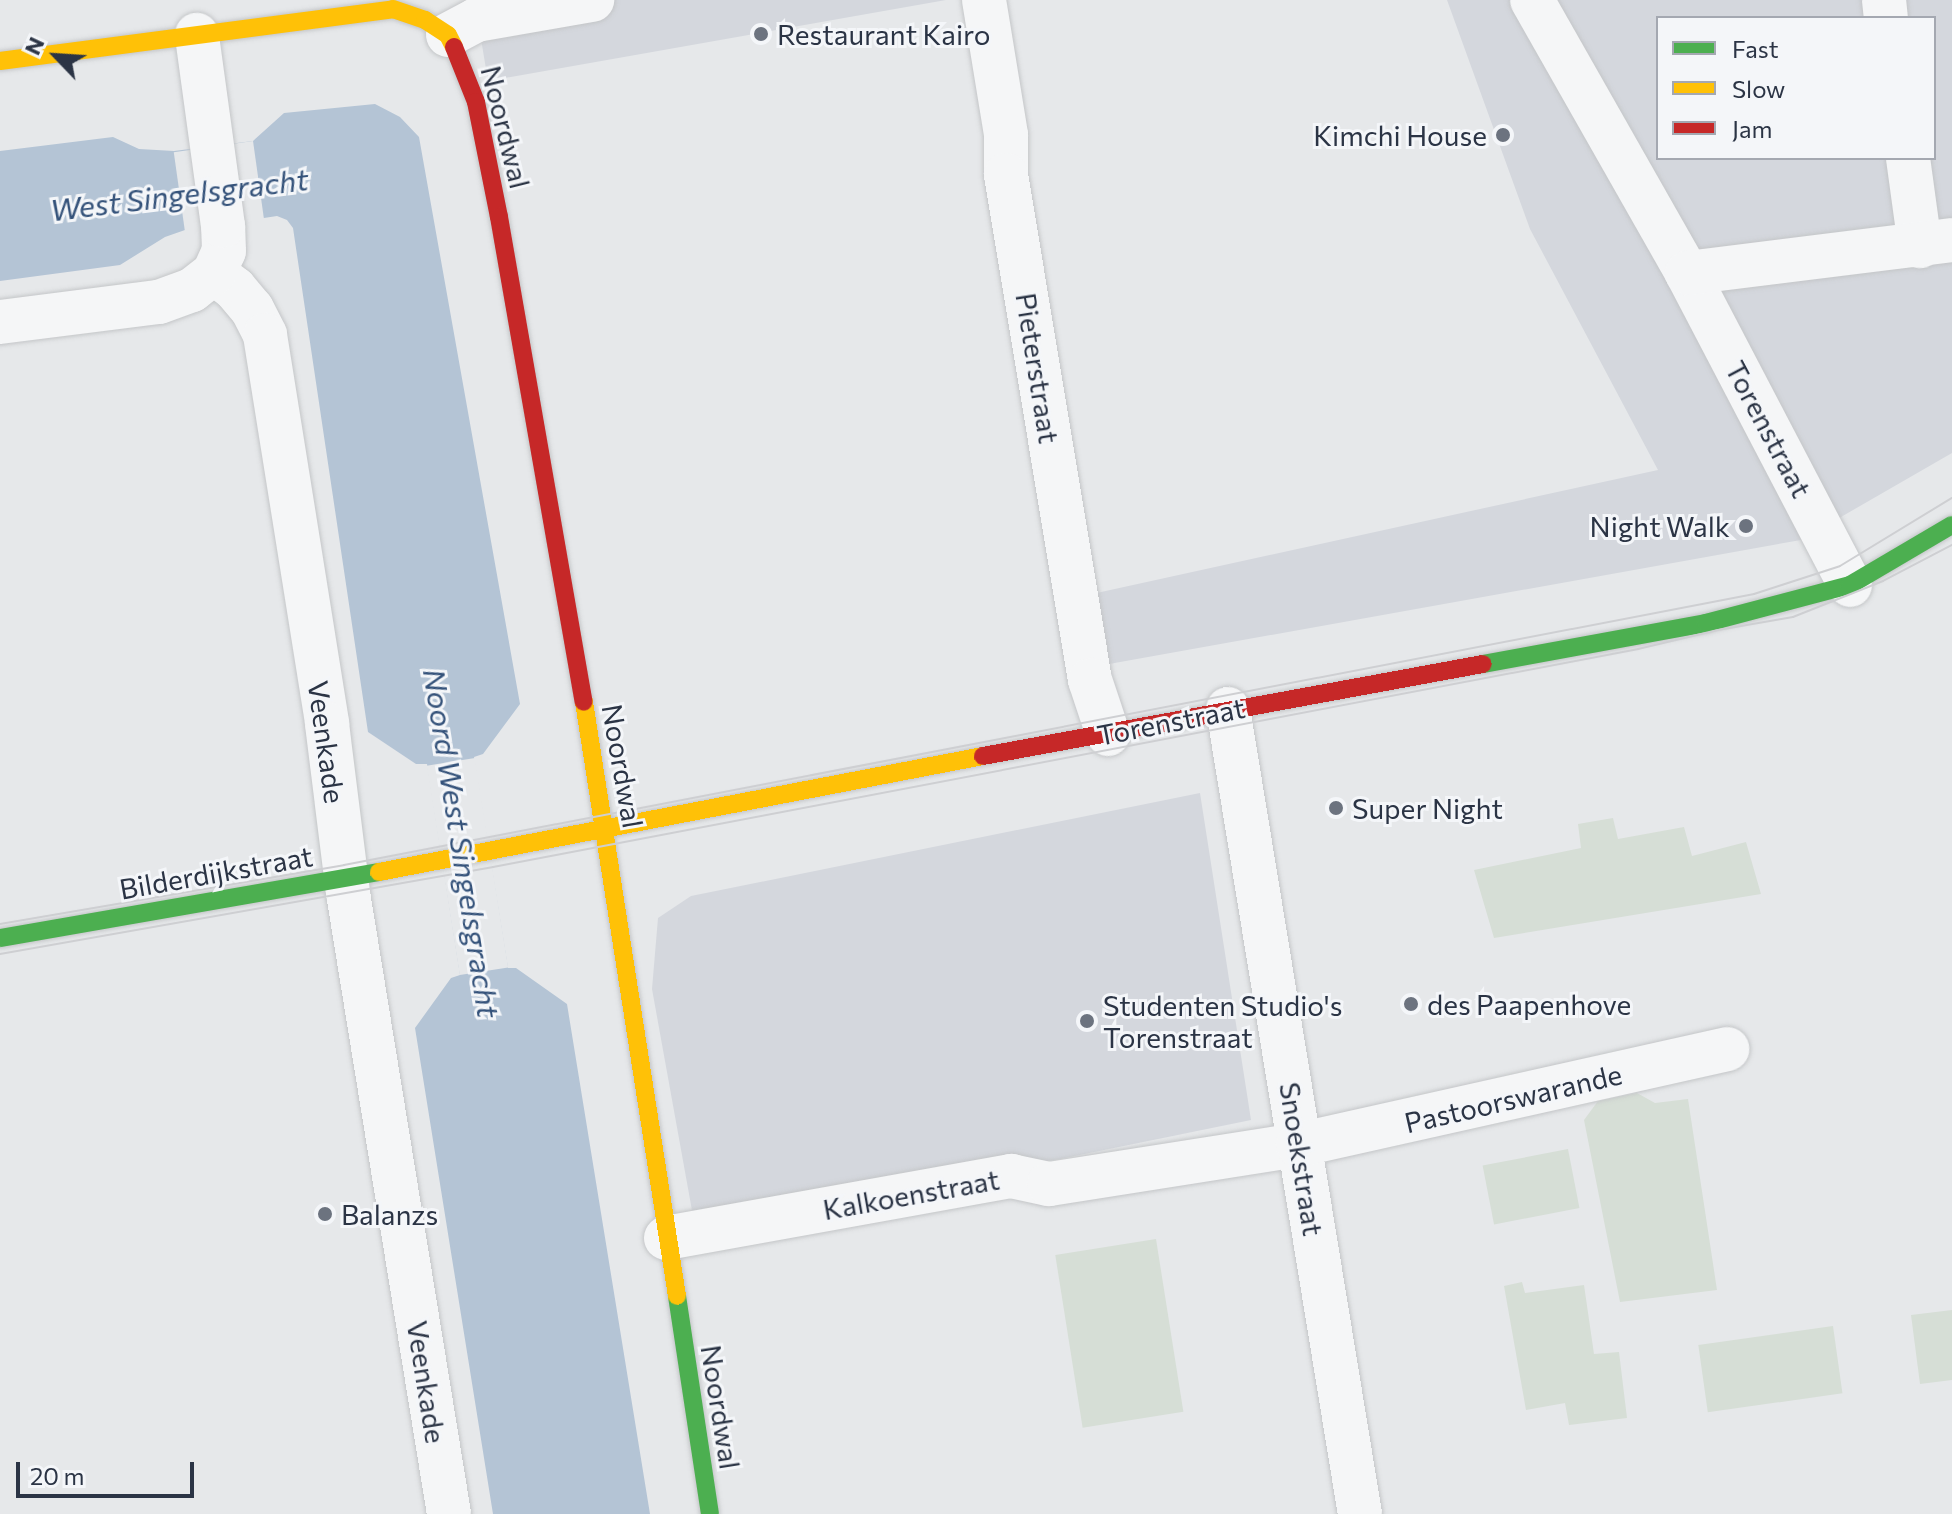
<!DOCTYPE html>
<html>
<head>
<meta charset="utf-8">
<style>
  body { margin:0 }
  #map { position:relative; width:1952px; height:1514px; overflow:hidden; background:#e6e8ea; font-family:Commissioner,sans-serif }
  div>[style] { position:absolute }
  [style*='--x'] { left:calc(var(--x)*1px); top:calc(var(--y)*1px); width:calc(var(--w)*1px); rotate:calc(var(--a)*1deg) }
  .built>* { inset:0; background:#d4d7dd }
  .green>* { inset:0; background:#d6ded6; transform-origin:0 0 }
  .water>* { inset:0; background:#b4c4d5 }
  .pier>* { inset:0; background:#e6e8ea; transform-origin:0 0 }
  .roads { filter:drop-shadow(0 0 2px #c4c6c8) drop-shadow(0 0 2px #c4c6c8) }
  .street>* { height:44px; margin:-22px; padding:0 22px; transform-origin:22px; border-radius:22px; background:#f5f6f7 }
  .fast>* { height:18px; margin:-9px; padding:0 9px; transform-origin:9px; border-radius:9px; background:#4caf50 }
  .slow>* { height:18px; margin:-9px; padding:0 9px; transform-origin:9px; border-radius:9px; background:#ffc107 }
  .jam>* { height:18px; margin:-9px; padding:0 9px; transform-origin:9px; border-radius:9px; background:#c62828 }
  .tram>* { height:2px; margin:-1px; padding:0 1px; transform-origin:1px; border-radius:1px; background:#cecfd2 }
  .dots>* { width:22px; height:22px; translate:-50% -50%; box-sizing:border-box; border:4px solid #f4f6f9; border-radius:50% }
  span { translate:-50% -50%; white-space:nowrap; text-align:center; line-height:1.15; -webkit-text-stroke:6px #f4f6f9; paint-order:stroke }
  .poi-label { font-size:28px; color:#2b3445 }
  .left { translate:0 -50%; text-align:left }
  .right { translate:-100% -50%; text-align:right }
  .street-label { font-size:28px; color:#2b3445 }
  .water-label { font-size:30px; color:#34527a; font-style:italic }
  .legend { position:absolute; left:1656px; top:16px; width:280px; height:144px; box-sizing:border-box; background:#f4f6f9; border:2px solid #a4a8b1; margin:0; padding:10px 14px; list-style:none; font-size:24px; color:#2b3445 }
  .legend li { display:flex; align-items:center; gap:16px; height:40px }
  .legend b { width:40px; border:2px solid #a4a8b1 }
  .north { position:absolute; left:16px; top:16px; width:80px; height:80px; -webkit-text-stroke:6px #f4f6f9; paint-order:stroke; rotate:295deg; font-size:22px; font-weight:700; line-height:32px; text-align:center; color:#2b3445 }
  .north::after { content:''; display:block; margin:auto; width:28px; height:36px; background:#2b3445; clip-path:polygon(50% 0,100% 100%,50% 72%,0 100%) }
  .scale { position:absolute; left:16px; top:1462px; width:178px; height:36px; box-sizing:border-box; border:4px solid #2b3445; border-top:0; padding-left:10px; font-size:24px; line-height:28px; white-space:nowrap; color:#2b3445; -webkit-text-stroke:6px #f4f6f9; paint-order:stroke }
</style>
</head>
<body>
<div id="map">
  <div class="built">
    <i style="clip-path:polygon(515px 0,946px 0,488px 81px,477px 15px)"></i>
    <i style="clip-path:polygon(evenodd,1447px 0,1952px 0,1952px 453px,1801px 540px,1109px 664px,1092px 594px,1658px 470px,1530px 229px,1447px 0,1658px 18px,1934px 18px,1934px 158px,1658px 158px,1658px 18px)"></i>
    <i style="clip-path:polygon(1200px 793px,1251px 1120px,1060px 1159px,693px 1216px,652px 989px,658px 918px,691px 896px)"></i>
  </div>
  <div class="green">
    <i style="clip-path:polygon(1613px 818px,1618px 839px,1684px 827px,1692px 856px,1746px 842px,1761px 894px,1494px 938px,1474px 870px,1581px 848px,1578px 824px)"></i>
    <i style="clip-path:polygon(1637px 1093px,1655px 1103px,1688px 1099px,1717px 1290px,1620px 1302px,1584px 1120px,1598px 1101px)"></i>
    <i style="left:1568px;top:1149px;width:60px;height:87px;rotate:79deg"></i>
    <i style="left:1156px;top:1239px;width:175px;height:102px;rotate:81deg"></i>
    <i style="clip-path:polygon(1522px 1282px,1525px 1293px,1584px 1285px,1594px 1354px,1619px 1352px,1627px 1418px,1569px 1425px,1565px 1403px,1526px 1410px,1504px 1286px)"></i>
    <i style="clip-path:polygon(1952px 1310px,1952px 1380px,1920px 1384px,1911px 1315px)"></i>
    <i style="left:1833px;top:1326px;width:68px;height:136px;rotate:82deg"></i>
  </div>
  <div class="water">
    <i style="clip-path:polygon(375px 104px,400px 117px,419px 137px,520px 704px,483px 754px,474px 757px,508px 968px,516px 968px,567px 1004px,650px 1514px,493px 1514px,415px 1028px,451px 978px,460px 975px,427px 764px,416px 764px,368px 732px,293px 228px,287px 220px,277px 216px,185px 230px,165px 237px,120px 265px,0 281px,0 151px,113px 137px,139px 149px,174px 151px,253px 141px,284px 113px)"></i>
  </div>
  <div class="pier">
    <i style="left:253px;top:141px;width:80px;height:80px;rotate:82deg"></i>
    <i style="left:475px;top:758px;width:212px;height:49px;rotate:81deg"></i>
  </div>
  <div class="roads">
    <div class="street">
      <i style="--x:984;--y:0;--w:137;--a:80.7"></i>
      <i style="--x:1006;--y:135;--w:40;--a:90"></i>
      <i style="--x:1006;--y:175;--w:512;--a:80.56"></i>
      <i style="--x:1090;--y:680;--w:57;--a:71.6"></i>
      <i style="--x:1532;--y:0;--w:314;--a:60.4"></i>
      <i style="--x:1687;--y:273;--w:352;--a:62.4"></i>
      <i style="--x:1884;--y:0;--w:18;--a:84"></i>
      <i style="--x:448;--y:35;--w:32;--a:-28"></i>
      <i style="--x:476;--y:20;--w:118;--a:-9.8"></i>
      <i style="--x:1908;--y:158;--w:89;--a:82.2"></i>
      <i style="--x:214;--y:273;--w:26;--a:37"></i>
      <i style="--x:235;--y:289;--w:26;--a:50"></i>
      <i style="--x:252;--y:309;--w:29;--a:63"></i>
      <i style="--x:265;--y:335;--w:394;--a:80.9"></i>
      <i style="--x:327;--y:724;--w:170;--a:82.9"></i>
      <i style="--x:348;--y:893;--w:629;--a:80.76"></i>
      <i style="--x:1687;--y:273;--w:267;--a:-7.1"></i>
      <i style="--x:0;--y:322;--w:160;--a:-7.2"></i>
      <i style="--x:159;--y:302;--w:35;--a:-20"></i>
      <i style="--x:192;--y:290;--w:28;--a:-38"></i>
      <i style="--x:214;--y:273;--w:24;--a:-66"></i>
      <i style="--x:224;--y:251;--w:25;--a:-92"></i>
      <i style="--x:223;--y:226;--w:193;--a:-97.8"></i>
      <i style="--x:1228;--y:709;--w:816;--a:80.69"></i>
      <i style="--x:666;--y:1238;--w:351;--a:-10.2"></i>
      <i style="--x:1011;--y:1176;--w:39;--a:12"></i>
      <i style="--x:1049;--y:1184;--w:252;--a:-8.9"></i>
      <i style="--x:1298;--y:1145;--w:440;--a:-12.6"></i>
    </div>
    <div class="fast">
      <i style="--x:1483;--y:664;--w:227;--a:-10.4"></i>
      <i style="--x:1706;--y:623;--w:149;--a:-14.8"></i>
      <i style="--x:1850;--y:585;--w:118;--a:-30.5"></i>
      <i style="--x:0;--y:938;--w:385;--a:-9.9"></i>
      <i style="--x:677;--y:1296;--w:220;--a:81.4"></i>
    </div>
    <div class="slow">
      <i style="--x:0;--y:61;--w:396;--a:-7.5"></i>
      <i style="--x:393;--y:9;--w:34;--a:19"></i>
      <i style="--x:425;--y:20;--w:27;--a:33"></i>
      <i style="--x:448;--y:35;--w:13;--a:63"></i>
      <i style="--x:584;--y:702;--w:601;--a:81.1"></i>
      <i style="--x:379;--y:872;--w:615;--a:-10.87"></i>
    </div>
    <div class="jam">
      <i style="--x:454;--y:47;--w:59;--a:68.2"></i>
      <i style="--x:476;--y:102;--w:117;--a:78.7"></i>
      <i style="--x:499;--y:217;--w:492;--a:80.1"></i>
      <i style="--x:983;--y:756;--w:508;--a:-10.43"></i>
    </div>
  </div>
  <div class="tram">
    <i style="--x:0;--y:924;--w:349;--a:-9.7"></i>
    <i style="--x:344;--y:865;--w:1436;--a:-10.88"></i>
    <i style="--x:1754;--y:594;--w:90;--a:-18"></i>
    <i style="--x:1840;--y:566;--w:131;--a:-31.3"></i>
    <i style="--x:0;--y:954;--w:501;--a:-10.01"></i>
    <i style="--x:493;--y:867;--w:1166;--a:-10.78"></i>
    <i style="--x:1638;--y:649;--w:82;--a:-13.4"></i>
    <i style="--x:1718;--y:630;--w:76;--a:-9.8"></i>
    <i style="--x:1793;--y:617;--w:97;--a:-21.8"></i>
    <i style="--x:1883;--y:581;--w:78;--a:-27.6"></i>
  </div>
  <div class="dots">
    <i style="left:761px;top:34px;background:#6c737f"></i>
    <i style="left:1503px;top:135px;background:#6c737f"></i>
    <i style="left:1746px;top:526px;background:#6c737f"></i>
    <i style="left:1336px;top:808px;background:#6c737f"></i>
    <i style="left:1411px;top:1004px;background:#6c737f"></i>
    <i style="left:1087px;top:1021px;background:#6c737f"></i>
    <i style="left:325px;top:1214px;background:#6c737f"></i>
  </div>
  <div class="poi-label">
    <span class="left" style="left:777px;top:34px">Restaurant Kairo</span>
    <span class="right" style="left:1487px;top:135px">Kimchi House</span>
    <span class="right" style="left:1730px;top:526px">Night Walk</span>
    <span class="left" style="left:1352px;top:808px">Super Night</span>
    <span class="left" style="left:1427px;top:1004px">des Paapenhove</span>
    <span class="left" style="left:1103px;top:1021px">Studenten Studio's<br>Torenstraat</span>
    <span class="left" style="left:341px;top:1214px">Balanzs</span>
  </div>
  <div class="street-label">
    <span style="left:506px;top:127px;rotate:76deg">Noordwal</span>
    <span style="left:1038px;top:368px;rotate:81deg">Pieterstraat</span>
    <span style="left:1769px;top:429px;rotate:62deg">Torenstraat</span>
    <span style="left:1171px;top:721px;rotate:-11deg">Torenstraat</span>
    <span style="left:327px;top:742px;rotate:82deg">Veenkade</span>
    <span style="left:623px;top:766px;rotate:80deg">Noordwal</span>
    <span style="left:216px;top:872px;rotate:-10deg">Bilderdijkstraat</span>
    <span style="left:1513px;top:1098px;rotate:-13deg">Pastoorswarande</span>
    <span style="left:1302px;top:1159px;rotate:81deg">Snoekstraat</span>
    <span style="left:911px;top:1194px;rotate:-10deg">Kalkoenstraat</span>
    <span style="left:427px;top:1382px;rotate:81deg">Veenkade</span>
    <span style="left:721px;top:1407px;rotate:81deg">Noordwal</span>
  </div>
  <div class="water-label">
    <span style="left:179px;top:194px;rotate:-7deg">West Singelsgracht</span>
    <span style="left:462px;top:843px;rotate:81deg">Noord West Singelsgracht</span>
  </div>
  <ul class="legend">
  <li><b style="height:10px;background:#4caf50"></b>Fast</li>
  <li><b style="height:10px;background:#ffc107"></b>Slow</li>
  <li><b style="height:10px;background:#c62828"></b>Jam</li>
  </ul>
  <div class="north">N</div>
  <div class="scale">20 m</div>
</div>
</body>
</html>
